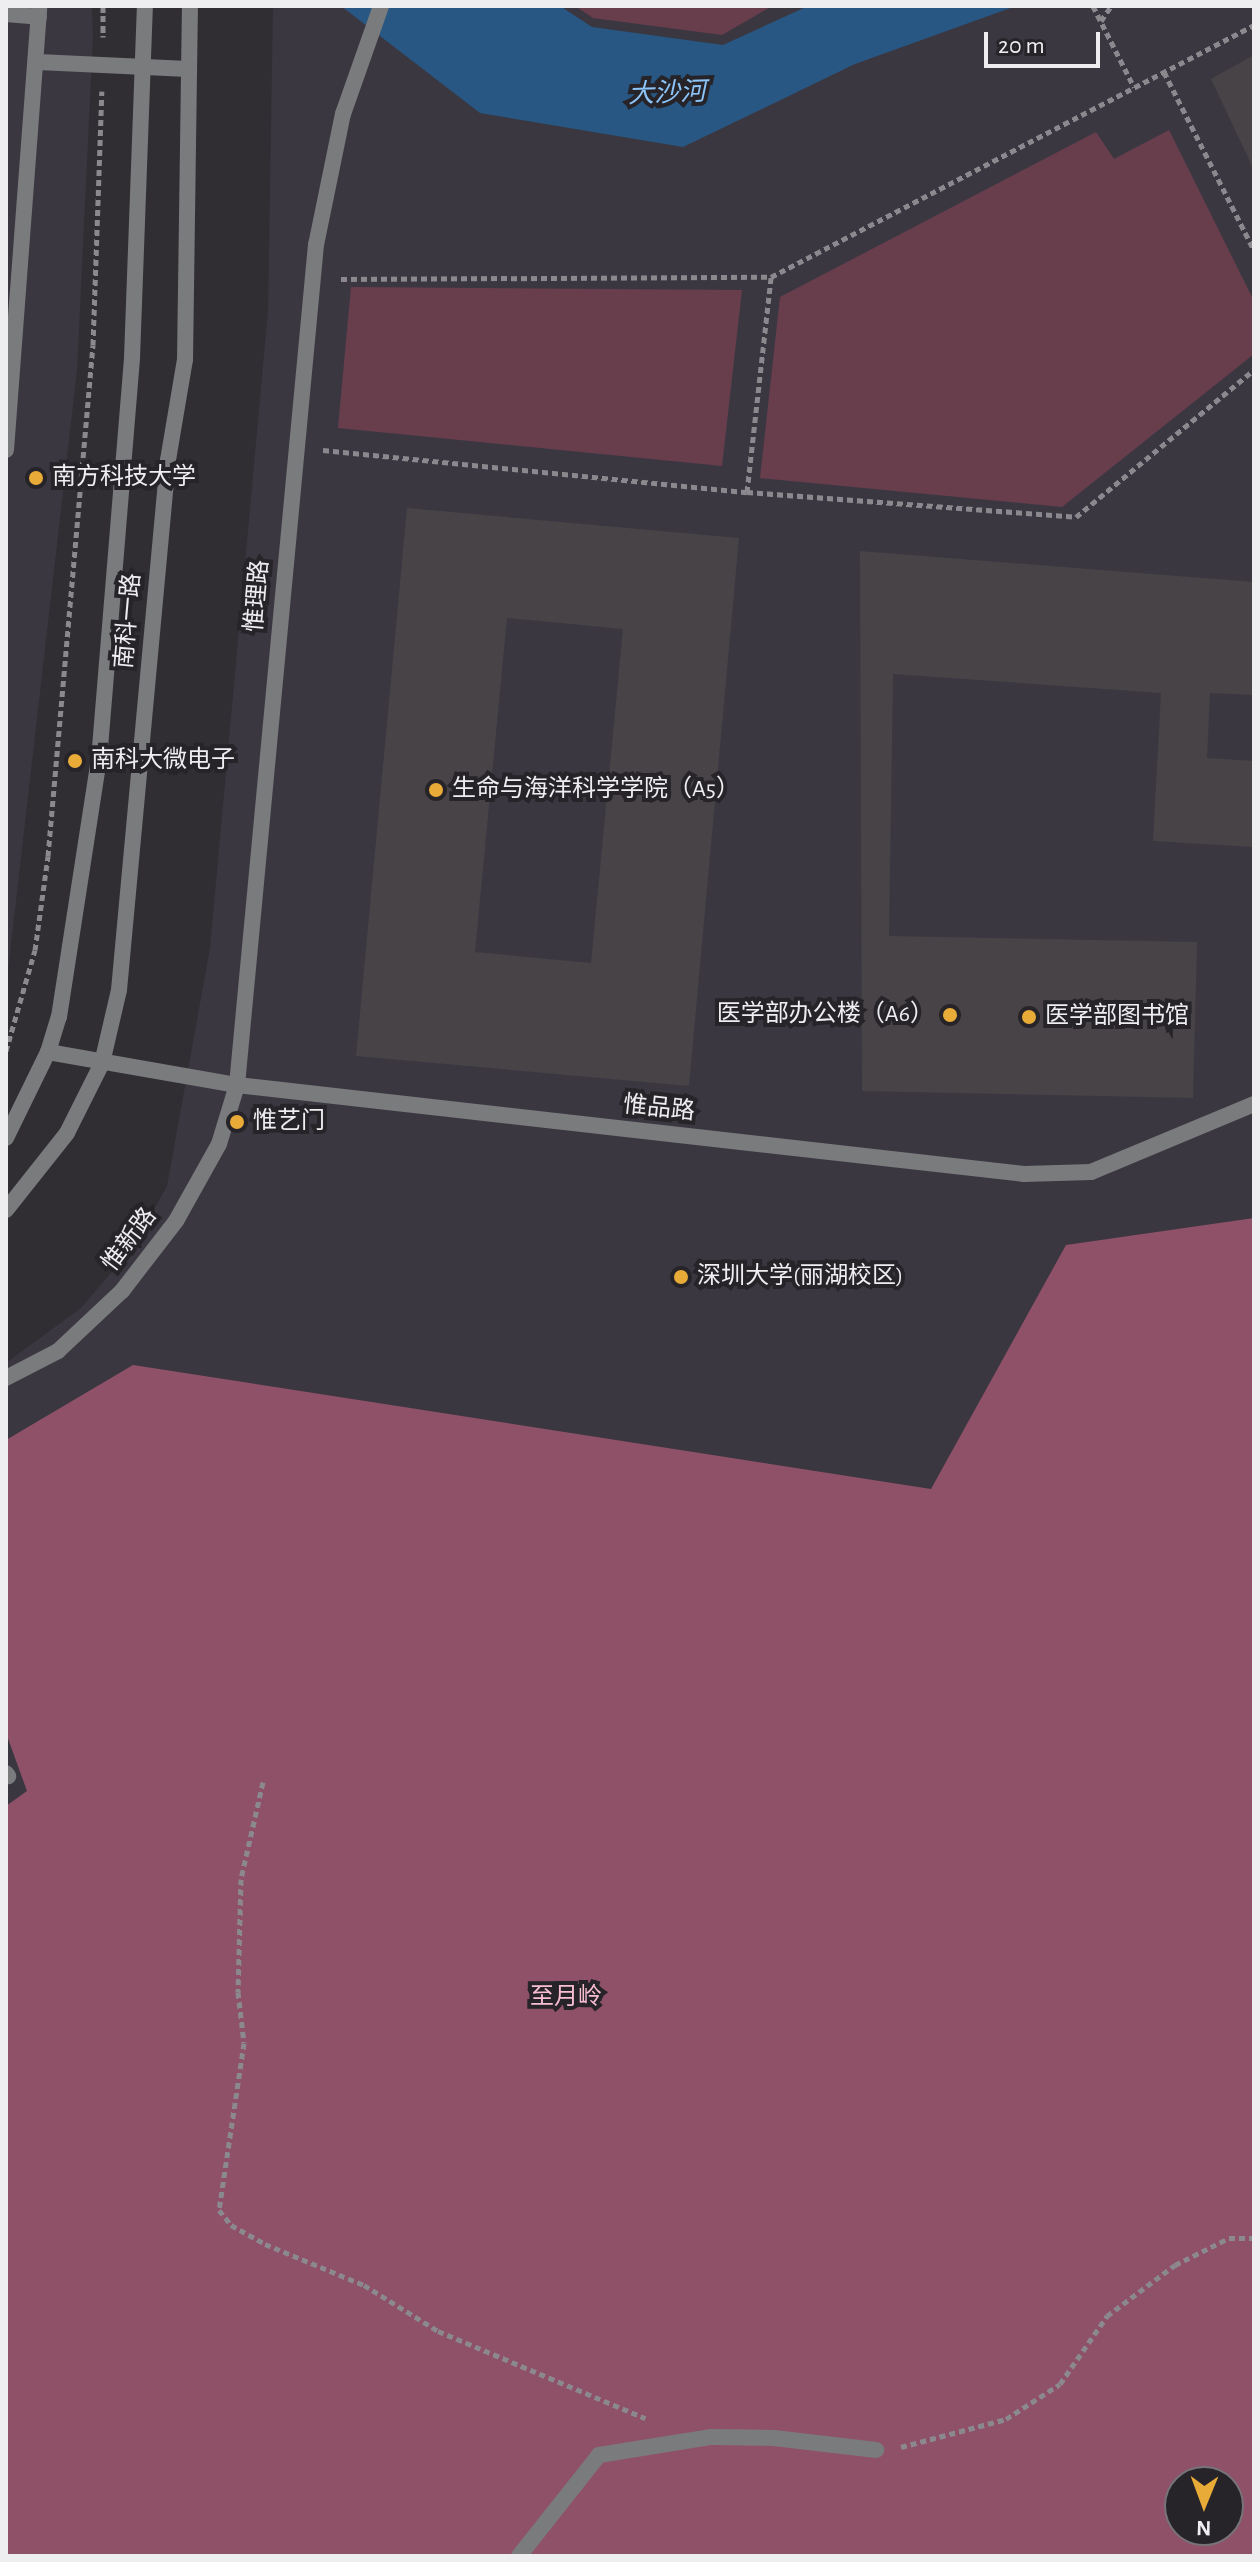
<!DOCTYPE html>
<html>
<head>
<meta charset="utf-8">
<style>
  body { margin:0 }
  #map { position:relative; width:1260px; height:2562px; overflow:hidden; background:#302e32; font-family:"Alegreya Sans","Noto Sans SC",sans-serif }
  div>[style] { position:absolute }
  [style*='--x'] { left:calc(var(--x)*1px); top:calc(var(--y)*1px); width:calc(var(--w)*1px); rotate:calc(var(--a)*1deg) }
  .built>* { inset:0; background:#3b3741 }
  .green>* { inset:0; background:#683e4d }
  .forest>* { inset:0; background:#8f5168 }
  .water>* { inset:0; background:#275782 }
  .building>* { inset:0; background:#474347 }
  .path>* { height:5px; margin-top:-2.5px; transform-origin:0; background:repeating-linear-gradient(90deg,#8b898d 0 6px,transparent 0 10px) }
  .service>* { height:16px; margin:-8px; padding:0 8px; transform-origin:8px; border-radius:8px; background:#7a7b7d }
  .minor>* { height:16px; margin:-8px; padding:0 8px; transform-origin:8px; border-radius:8px; background:#7a7b7d }
  .tertiary>* { height:16px; margin:-8px; padding:0 8px; transform-origin:8px; border-radius:8px; background:#7a7b7d }
  .dots>* { width:22px; height:22px; translate:-50% -50%; box-sizing:border-box; border:4px solid #262428; border-radius:50% }
  span { translate:-50% -50%; white-space:nowrap; text-align:center; line-height:1.15; -webkit-text-stroke:8px #262428; paint-order:stroke }
  .poi-label { font-size:24px; color:#eeedf0 }
  .left { translate:0 -50%; text-align:left }
  .right { translate:-100% -50%; text-align:right }
  .street-label { font-size:24px; color:#eeedf0 }
  .park-label { font-size:24px; color:#f8bed1 }
  .water-label { font-size:26px; color:#8dc4f8; font-style:italic }
  .frame { position:absolute; inset:0; border:8px solid #eeedf0; pointer-events:none }
  .north { position:absolute; left:1164px; top:2466px; width:80px; height:80px; box-sizing:border-box; background:#262428; border:2px solid #767478; border-radius:50%; rotate:181deg; font-size:22px; font-weight:700; line-height:32px; text-align:center; color:#eeedf0 }
  .north::after { content:''; display:block; margin:auto; width:28px; height:36px; background:#e9ab38; clip-path:polygon(50% 0,100% 100%,50% 72%,0 100%) }
  .scale { position:absolute; left:984px; top:32px; width:116px; height:36px; box-sizing:border-box; border:4px solid #eeedf0; border-top:0; padding-left:10px; font-size:24px; line-height:28px; white-space:nowrap; color:#eeedf0; -webkit-text-stroke:6px #262428; paint-order:stroke }
</style>
</head>
<body>
<div id="map">
  <div class="built">
    <i style="clip-path:polygon(6px 6px,92px 6px,93px 36px,77px 370px,6px 988px)"></i>
    <i style="clip-path:polygon(evenodd,273px 6px,1254px 6px,1254px 2556px,6px 2556px,6px 1363px,81px 1308px,134px 1246px,167px 1186px,210px 948px,268px 311px,273px 6px,1180px 2482px,1228px 2482px,1228px 2530px,1180px 2530px,1180px 2482px)"></i>
  </div>
  <div class="green">
    <i style="clip-path:polygon(575px 6px,772px 6px,722px 35px,593px 18px)"></i>
    <i style="clip-path:polygon(1169px 130px,1254px 301px,1254px 354px,1062px 507px,760px 478px,780px 297px,1096px 132px,1114px 159px)"></i>
    <i style="clip-path:polygon(351px 287px,742px 290px,722px 466px,338px 428px)"></i>
  </div>
  <div class="forest">
    <i style="clip-path:polygon(evenodd,1254px 1218px,1254px 2556px,6px 2556px,6px 1806px,27px 1791px,6px 1733px,6px 1440px,133px 1365px,931px 1489px,1066px 1245px,1254px 1218px,1180px 2482px,1228px 2482px,1228px 2530px,1180px 2530px,1180px 2482px)"></i>
  </div>
  <div class="water">
    <i style="clip-path:polygon(341px 6px,560px 6px,592px 27px,723px 45px,808px 6px,1016px 6px,855px 64px,683px 147px,480px 113px)"></i>
  </div>
  <div class="building">
    <i style="clip-path:polygon(1254px 55px,1254px 170px,1211px 79px)"></i>
    <i style="clip-path:polygon(evenodd,407px 508px,739px 538px,689px 1086px,356px 1056px,407px 508px,507px 618px,623px 629px,591px 963px,475px 952px,507px 618px)"></i>
    <i style="clip-path:polygon(860px 551px,1254px 582px,1254px 695px,1210px 693px,1207px 758px,1254px 761px,1254px 847px,1153px 841px,1161px 693px,893px 674px,889px 936px,1197px 942px,1193px 1098px,862px 1091px)"></i>
  </div>
  <div class="path">
    <i style="--x:103;--y:6;--w:31;--a:90"></i>
    <i style="--x:1093;--y:6;--w:91;--a:63.2"></i>
    <i style="--x:1101;--y:21;--w:18;--a:-56"></i>
    <i style="--x:1164;--y:72;--w:199;--a:63.2"></i>
    <i style="--x:341;--y:279;--w:430;--a:-0.3"></i>
    <i style="--x:771;--y:277;--w:545;--a:-27.55"></i>
    <i style="--x:323;--y:450;--w:426;--a:5.7"></i>
    <i style="--x:747;--y:492;--w:330;--a:4.3"></i>
    <i style="--x:1076;--y:517;--w:231;--a:-39.6"></i>
    <i style="--x:747;--y:492;--w:216;--a:-83.6"></i>
    <i style="--x:6;--y:1051;--w:105;--a:-74"></i>
    <i style="--x:35;--y:950;--w:95;--a:-82.1"></i>
    <i style="--x:48;--y:856;--w:513;--a:-84.97"></i>
    <i style="--x:93;--y:345;--w:254;--a:-88"></i>
    <i style="--x:263;--y:1782;--w:99;--a:102.8"></i>
    <i style="--x:241;--y:1879;--w:113;--a:91.5"></i>
    <i style="--x:238;--y:1992;--w:51;--a:83.3"></i>
    <i style="--x:244;--y:2043;--w:169;--a:98.5"></i>
    <i style="--x:219;--y:2210;--w:19;--a:51"></i>
    <i style="--x:231;--y:2225;--w:39;--a:29"></i>
    <i style="--x:265;--y:2244;--w:107;--a:22.5"></i>
    <i style="--x:364;--y:2285;--w:87;--a:31.9"></i>
    <i style="--x:438;--y:2331;--w:225;--a:22.8"></i>
    <i style="--x:901;--y:2447;--w:109;--a:-14.9"></i>
    <i style="--x:1006;--y:2419;--w:64;--a:-32.9"></i>
    <i style="--x:1060;--y:2384;--w:83;--a:-55.3"></i>
    <i style="--x:1107;--y:2316;--w:85;--a:-36.9"></i>
    <i style="--x:1175;--y:2265;--w:60;--a:-26.6"></i>
    <i style="--x:1229;--y:2238;--w:25;--a:0"></i>
  </div>
  <div class="service">
    <i style="--x:6;--y:14;--w:33;--a:5"></i>
    <i style="--x:38;--y:62;--w:150;--a:2.7"></i>
    <i style="--x:6;--y:450;--w:445;--a:-85.7"></i>
  </div>
  <div class="minor">
    <i style="--x:48;--y:1052;--w:192;--a:9.9"></i>
    <i style="--x:237;--y:1085;--w:792;--a:6.45"></i>
    <i style="--x:1024;--y:1174;--w:67;--a:-1.7"></i>
    <i style="--x:1091;--y:1172;--w:177;--a:-22.6"></i>
    <i style="--x:6;--y:1378;--w:59;--a:-27.4"></i>
    <i style="--x:58;--y:1351;--w:88;--a:-43.2"></i>
    <i style="--x:122;--y:1291;--w:88;--a:-52.4"></i>
    <i style="--x:176;--y:1221;--w:88;--a:-60.8"></i>
    <i style="--x:219;--y:1144;--w:62;--a:-73"></i>
    <i style="--x:237;--y:1085;--w:844;--a:-84.63"></i>
    <i style="--x:316;--y:245;--w:134;--a:-78.4"></i>
    <i style="--x:343;--y:114;--w:114;--a:-70.6"></i>
    <i style="--x:6;--y:1773;--w:4;--a:56"></i>
    <i style="--x:519;--y:2556;--w:129;--a:-51.6"></i>
    <i style="--x:599;--y:2455;--w:114;--a:-9.1"></i>
    <i style="--x:712;--y:2437;--w:62;--a:0.9"></i>
    <i style="--x:774;--y:2438;--w:103;--a:6.7"></i>
  </div>
  <div class="tertiary">
    <i style="--x:6;--y:1138;--w:96;--a:-64"></i>
    <i style="--x:48;--y:1052;--w:37;--a:-73"></i>
    <i style="--x:59;--y:1017;--w:260;--a:-81.2"></i>
    <i style="--x:99;--y:760;--w:403;--a:-85.3"></i>
    <i style="--x:132;--y:358;--w:352;--a:-87.9"></i>
    <i style="--x:6;--y:1210;--w:98;--a:-51.6"></i>
    <i style="--x:67;--y:1133;--w:78;--a:-63.4"></i>
    <i style="--x:102;--y:1063;--w:75;--a:-76.9"></i>
    <i style="--x:119;--y:990;--w:532;--a:-84.72"></i>
    <i style="--x:168;--y:460;--w:101;--a:-80.4"></i>
    <i style="--x:185;--y:360;--w:354;--a:-89.2"></i>
  </div>
  <div class="dots">
    <i style="left:36px;top:478px;background:#e9ab38"></i>
    <i style="left:75px;top:761px;background:#e9ab38"></i>
    <i style="left:436px;top:790px;background:#e9ab38"></i>
    <i style="left:950px;top:1015px;background:#e9ab38"></i>
    <i style="left:1029px;top:1017px;background:#e9ab38"></i>
    <i style="left:237px;top:1122px;background:#e9ab38"></i>
    <i style="left:681px;top:1277px;background:#e9ab38"></i>
  </div>
  <div class="poi-label">
    <span class="left" style="left:52px;top:478px">南方科技大学</span>
    <span class="left" style="left:91px;top:761px">南科大微电子</span>
    <span class="left" style="left:452px;top:790px">生命与海洋科学学院（A5）</span>
    <span class="right" style="left:934px;top:1015px">医学部办公楼（A6）</span>
    <span class="left" style="left:1045px;top:1017px">医学部图书馆</span>
    <span class="left" style="left:253px;top:1122px">惟艺门</span>
    <span class="left" style="left:697px;top:1277px">深圳大学(丽湖校区)</span>
  </div>
  <div class="street-label">
    <span style="left:258px;top:596px;rotate:-85deg">惟理路</span>
    <span style="left:129px;top:621px;rotate:-85deg">南科一路</span>
    <span style="left:659px;top:1109px;rotate:6deg">惟品路</span>
    <span style="left:130px;top:1240px;rotate:-53deg">惟新路</span>
  </div>
  <div class="park-label">
    <span style="left:566px;top:1998px">至月岭</span>
  </div>
  <div class="water-label">
    <span style="left:667px;top:94px;rotate:-2deg">大沙河</span>
  </div>
  <div class="frame"></div>
  <div class="north">N</div>
  <div class="scale">20 m</div>
</div>
</body>
</html>
